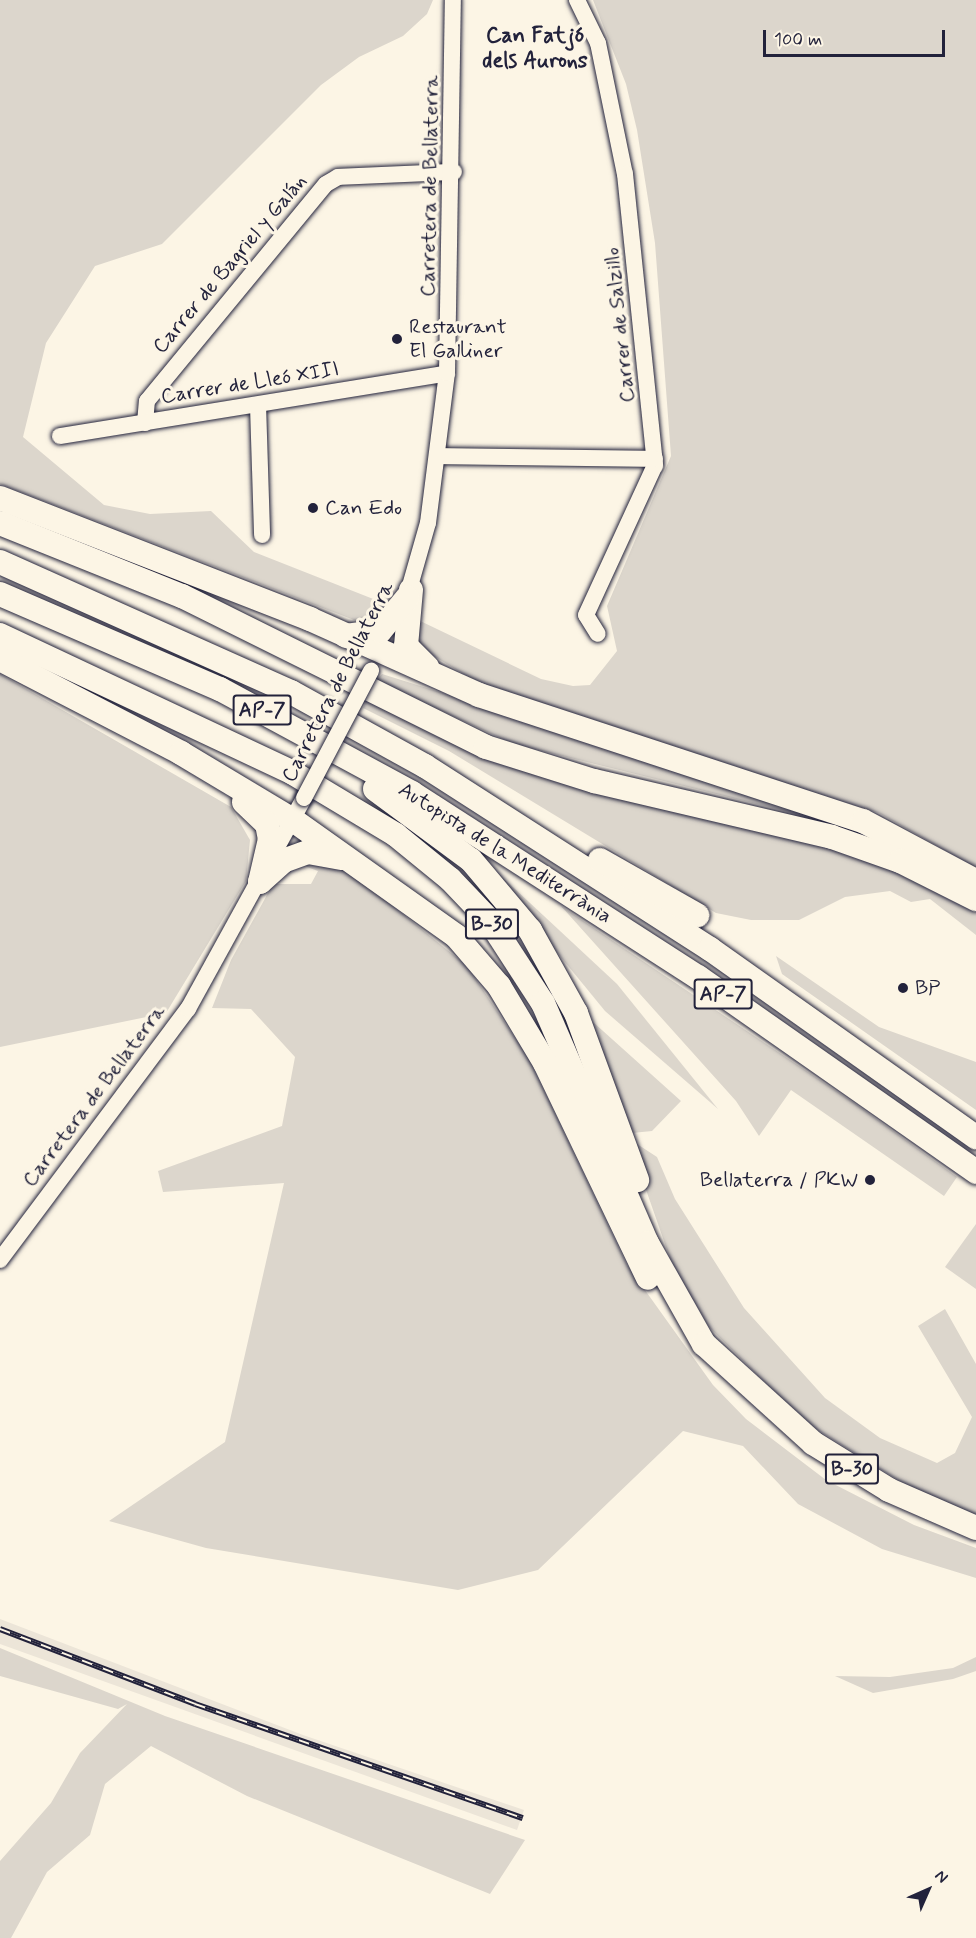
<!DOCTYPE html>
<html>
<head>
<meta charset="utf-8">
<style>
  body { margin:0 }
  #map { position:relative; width:976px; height:1938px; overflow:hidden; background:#fcf5e5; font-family:Mynerve,sans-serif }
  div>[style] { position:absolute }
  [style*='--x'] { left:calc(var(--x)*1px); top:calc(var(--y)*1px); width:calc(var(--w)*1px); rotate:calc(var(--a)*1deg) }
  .built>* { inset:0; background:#ece5d8 }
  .green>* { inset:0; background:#dcd6cc }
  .roads { filter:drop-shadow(0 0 2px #22223b) drop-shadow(0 0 2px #22223b) }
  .minor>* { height:16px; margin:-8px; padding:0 8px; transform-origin:8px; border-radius:8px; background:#fcf5e5 }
  .highway>* { height:24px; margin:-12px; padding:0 12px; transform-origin:12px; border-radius:12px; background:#fcf5e5 }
  .rail>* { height:6px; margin-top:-3px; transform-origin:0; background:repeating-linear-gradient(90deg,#fcf5e5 0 11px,#22223b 0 22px); box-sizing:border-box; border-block:2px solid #22223b }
  .bridges { filter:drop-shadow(0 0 2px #22223b) drop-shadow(0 0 2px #22223b) }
  .minor-bridge>* { height:16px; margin:-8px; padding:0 8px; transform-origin:8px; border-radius:8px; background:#fcf5e5 }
  .dots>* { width:16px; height:16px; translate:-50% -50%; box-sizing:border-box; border:3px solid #fcf5e5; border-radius:50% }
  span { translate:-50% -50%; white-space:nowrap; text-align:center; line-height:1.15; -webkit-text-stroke:6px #fcf5e5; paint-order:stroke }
  .shield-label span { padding:2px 4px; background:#fcf5e5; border:2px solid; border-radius:4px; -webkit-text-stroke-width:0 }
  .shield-label { font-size:20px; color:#22223b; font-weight:700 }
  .street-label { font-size:21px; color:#22223b }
  .poi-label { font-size:21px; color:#22223b }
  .left { translate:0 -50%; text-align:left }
  .right { translate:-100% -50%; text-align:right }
  .neighbourhood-label { font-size:22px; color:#22223b; font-weight:700 }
  .north { position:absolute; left:898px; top:1860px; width:60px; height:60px; -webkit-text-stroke:4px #fcf5e5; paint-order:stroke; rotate:45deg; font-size:16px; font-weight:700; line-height:24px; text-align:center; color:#22223b }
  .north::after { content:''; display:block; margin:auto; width:21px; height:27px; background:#22223b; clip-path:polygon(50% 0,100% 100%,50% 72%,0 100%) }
  .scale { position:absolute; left:763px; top:30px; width:182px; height:27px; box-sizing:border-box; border:3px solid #22223b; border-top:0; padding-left:8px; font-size:18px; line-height:21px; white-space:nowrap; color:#22223b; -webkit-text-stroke:4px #fcf5e5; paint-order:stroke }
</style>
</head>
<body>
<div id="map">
  <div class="built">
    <i style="clip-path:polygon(0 1619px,303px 1735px,524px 1810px,517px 1830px,0 1644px)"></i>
  </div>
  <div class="green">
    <i style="clip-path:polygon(0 0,433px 0,427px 14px,403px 36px,359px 57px,321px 85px,162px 244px,95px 266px,46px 343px,23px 437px,104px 505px,150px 514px,211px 511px,254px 552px,391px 606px,367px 625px,0 484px)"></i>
    <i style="clip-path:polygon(593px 0,976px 0,976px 868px,879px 813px,549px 709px,470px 678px,414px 644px,414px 618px,541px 679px,573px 686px,590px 685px,617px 651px,607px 606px,671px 456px,655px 243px,637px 130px,626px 84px)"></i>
    <i style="clip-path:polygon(0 674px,231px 807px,250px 840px,246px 881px,166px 1013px,0 1047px)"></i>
    <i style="clip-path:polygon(382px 674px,831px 814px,906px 849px,826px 821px,514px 744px,376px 681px)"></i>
    <i style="clip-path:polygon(367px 700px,487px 757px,842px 848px,976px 906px,976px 935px,930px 899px,911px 902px,890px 891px,845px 897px,799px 920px,751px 920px,716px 913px,449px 751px,363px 708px)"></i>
    <i style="clip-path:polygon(474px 851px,617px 984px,718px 1109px,605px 1011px)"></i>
    <i style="clip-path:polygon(307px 860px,347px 869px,467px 966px,529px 1059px,627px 1265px,713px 1385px,746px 1419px,826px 1480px,914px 1525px,976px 1548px,976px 1578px,882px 1549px,798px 1504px,743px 1446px,683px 1431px,538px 1570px,458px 1590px,206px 1548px,109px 1521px,225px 1442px,284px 1183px,163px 1192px,158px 1171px,282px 1126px,295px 1057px,251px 1009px,212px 1008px,231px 960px,273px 884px,311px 884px,318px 871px,299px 864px)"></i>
    <i style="clip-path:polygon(561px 906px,854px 1103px,957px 1177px,944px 1196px,791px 1090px,759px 1136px,736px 1101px)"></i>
    <i style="clip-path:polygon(776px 956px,879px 1027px,976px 1062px,976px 1110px,782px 974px)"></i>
    <i style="clip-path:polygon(593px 1022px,681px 1101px,652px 1131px,632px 1133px,634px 1142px,657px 1157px,675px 1199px,744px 1308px,825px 1398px,880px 1438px,937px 1463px,955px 1453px,972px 1417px,918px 1326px,945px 1309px,976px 1364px,976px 1515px,908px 1486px,805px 1422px,709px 1327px,672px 1264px,588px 1024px)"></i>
    <i style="clip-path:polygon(976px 1224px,976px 1289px,945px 1267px)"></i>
    <i style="clip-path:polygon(0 1648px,165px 1716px,525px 1840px,490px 1894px,247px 1796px,151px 1746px,105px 1784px,90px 1835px,47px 1872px,11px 1938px,0 1938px,0 1861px,51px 1803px,80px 1753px,127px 1704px,118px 1709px,0 1676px)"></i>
    <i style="clip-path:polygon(976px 1657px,976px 1671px,953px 1679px,873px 1693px,835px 1676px,890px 1677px,953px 1668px)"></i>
  </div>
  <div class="roads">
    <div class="minor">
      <i style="--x:577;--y:0;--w:48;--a:64"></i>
      <i style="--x:598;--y:43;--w:134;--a:78.4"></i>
      <i style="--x:625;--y:174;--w:293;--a:84.1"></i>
      <i style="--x:655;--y:465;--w:165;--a:114.7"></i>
      <i style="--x:586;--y:615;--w:22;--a:58"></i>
      <i style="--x:258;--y:405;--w:130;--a:88.2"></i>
      <i style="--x:145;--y:423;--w:22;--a:-85"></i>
      <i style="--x:147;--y:401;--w:281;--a:-50.5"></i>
      <i style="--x:326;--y:184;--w:14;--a:-30"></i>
      <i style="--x:338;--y:177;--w:116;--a:-2.5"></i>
      <i style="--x:60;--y:436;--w:392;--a:-9.2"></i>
      <i style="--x:440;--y:456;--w:215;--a:0.8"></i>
      <i style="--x:406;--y:600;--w:80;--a:-74.1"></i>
      <i style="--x:428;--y:523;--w:151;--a:-82.8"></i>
      <i style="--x:447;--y:373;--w:373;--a:-89.1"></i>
      <i style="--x:0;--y:1260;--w:314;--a:-53.2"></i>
      <i style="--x:188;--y:1009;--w:241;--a:-61.2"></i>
    </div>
    <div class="highway">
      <i style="--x:0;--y:498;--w:333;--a:21.3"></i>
      <i style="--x:310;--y:619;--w:185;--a:24.2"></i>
      <i style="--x:479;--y:695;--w:404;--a:18.2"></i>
      <i style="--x:863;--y:821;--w:128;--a:28"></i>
      <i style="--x:0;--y:523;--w:196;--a:21.9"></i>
      <i style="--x:182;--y:596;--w:339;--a:26.4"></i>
      <i style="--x:486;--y:747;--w:113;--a:17.5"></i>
      <i style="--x:594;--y:781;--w:244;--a:13.2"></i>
      <i style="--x:832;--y:837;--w:72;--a:19.4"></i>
      <i style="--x:900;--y:861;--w:85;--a:26.6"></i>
      <i style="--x:0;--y:562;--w:319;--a:24.1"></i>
      <i style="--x:291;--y:692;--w:153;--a:28.9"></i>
      <i style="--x:425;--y:766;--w:339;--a:32.7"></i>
      <i style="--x:710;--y:949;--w:326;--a:35.3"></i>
      <i style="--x:411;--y:590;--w:56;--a:95.1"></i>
      <i style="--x:406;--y:646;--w:30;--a:45"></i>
      <i style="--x:0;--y:594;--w:240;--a:23.4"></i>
      <i style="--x:220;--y:689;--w:218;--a:28.4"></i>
      <i style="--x:412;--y:793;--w:340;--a:32.8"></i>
      <i style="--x:698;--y:977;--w:340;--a:35"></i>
      <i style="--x:0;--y:635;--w:324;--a:25.2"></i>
      <i style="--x:293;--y:773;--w:120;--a:31"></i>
      <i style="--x:396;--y:835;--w:70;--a:39.2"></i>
      <i style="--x:450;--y:879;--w:57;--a:46.4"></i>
      <i style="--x:489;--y:920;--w:99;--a:57"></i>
      <i style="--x:543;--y:1003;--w:262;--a:66.6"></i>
      <i style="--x:647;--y:1243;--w:116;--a:60.6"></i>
      <i style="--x:704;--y:1344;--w:147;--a:42.2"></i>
      <i style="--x:813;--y:1443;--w:89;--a:31.7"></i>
      <i style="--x:889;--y:1490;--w:95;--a:23.6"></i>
      <i style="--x:346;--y:636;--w:34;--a:-8"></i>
      <i style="--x:380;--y:631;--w:43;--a:-50.7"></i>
      <i style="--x:0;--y:659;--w:204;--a:27.4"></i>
      <i style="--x:181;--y:753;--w:131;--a:30.9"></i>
      <i style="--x:293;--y:820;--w:200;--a:35.4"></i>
      <i style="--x:456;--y:936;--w:66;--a:49.3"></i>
      <i style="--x:499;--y:986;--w:90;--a:59.1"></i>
      <i style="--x:545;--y:1063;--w:238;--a:64.4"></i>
      <i style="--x:375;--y:789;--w:119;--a:36.5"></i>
      <i style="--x:471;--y:860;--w:92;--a:49.9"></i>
      <i style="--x:530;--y:930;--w:95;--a:61"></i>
      <i style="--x:576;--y:1013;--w:178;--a:69.9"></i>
      <i style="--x:244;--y:802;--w:32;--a:44"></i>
      <i style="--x:267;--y:824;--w:15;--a:79"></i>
      <i style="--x:270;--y:839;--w:44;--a:103.1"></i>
      <i style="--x:600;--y:860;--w:112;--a:29.6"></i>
      <i style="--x:260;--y:882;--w:31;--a:-42"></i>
      <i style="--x:283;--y:861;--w:27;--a:-20"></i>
      <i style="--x:308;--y:852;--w:35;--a:10"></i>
    </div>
  </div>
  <div class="rail">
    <i style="--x:0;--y:1629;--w:209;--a:21"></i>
    <i style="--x:195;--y:1704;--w:347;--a:19.2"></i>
  </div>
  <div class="bridges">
    <div class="minor-bridge">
      <i style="--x:304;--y:798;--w:144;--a:-62.2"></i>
    </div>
  </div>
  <div class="dots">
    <i style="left:397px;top:339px;background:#22223b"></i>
    <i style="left:313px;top:508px;background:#22223b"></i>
    <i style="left:903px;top:988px;background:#22223b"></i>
    <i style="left:870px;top:1180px;background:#22223b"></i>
  </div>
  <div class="shield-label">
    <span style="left:262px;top:710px">AP-7</span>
    <span style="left:492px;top:924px">B-30</span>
    <span style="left:723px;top:994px">AP-7</span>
    <span style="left:852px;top:1469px">B-30</span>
  </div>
  <div class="street-label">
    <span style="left:430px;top:186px;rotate:-89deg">Carretera de Bellaterra</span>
    <span style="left:230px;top:264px;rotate:-50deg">Carrer de Bagriel y Galán</span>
    <span style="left:620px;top:325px;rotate:-96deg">Carrer de Salzillo</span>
    <span style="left:250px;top:383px;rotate:-9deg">Carrer de Lleó XIII</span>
    <span style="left:338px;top:682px;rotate:-63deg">Carretera de Bellaterra</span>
    <span style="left:505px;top:853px;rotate:32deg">Autopista de la Mediterrània</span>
    <span style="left:94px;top:1096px;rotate:-53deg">Carretera de Bellaterra</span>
  </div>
  <div class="poi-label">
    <span class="left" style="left:409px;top:339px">Restaurant<br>El Galliner</span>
    <span class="left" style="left:325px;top:508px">Can Edo</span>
    <span class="left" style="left:915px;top:988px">BP</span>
    <span class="right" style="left:858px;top:1180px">Bellaterra / PKW</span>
  </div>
  <div class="neighbourhood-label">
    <span style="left:535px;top:49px">Can Fatjó<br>dels Aurons</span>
  </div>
  <div class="north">N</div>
  <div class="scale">100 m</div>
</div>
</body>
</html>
